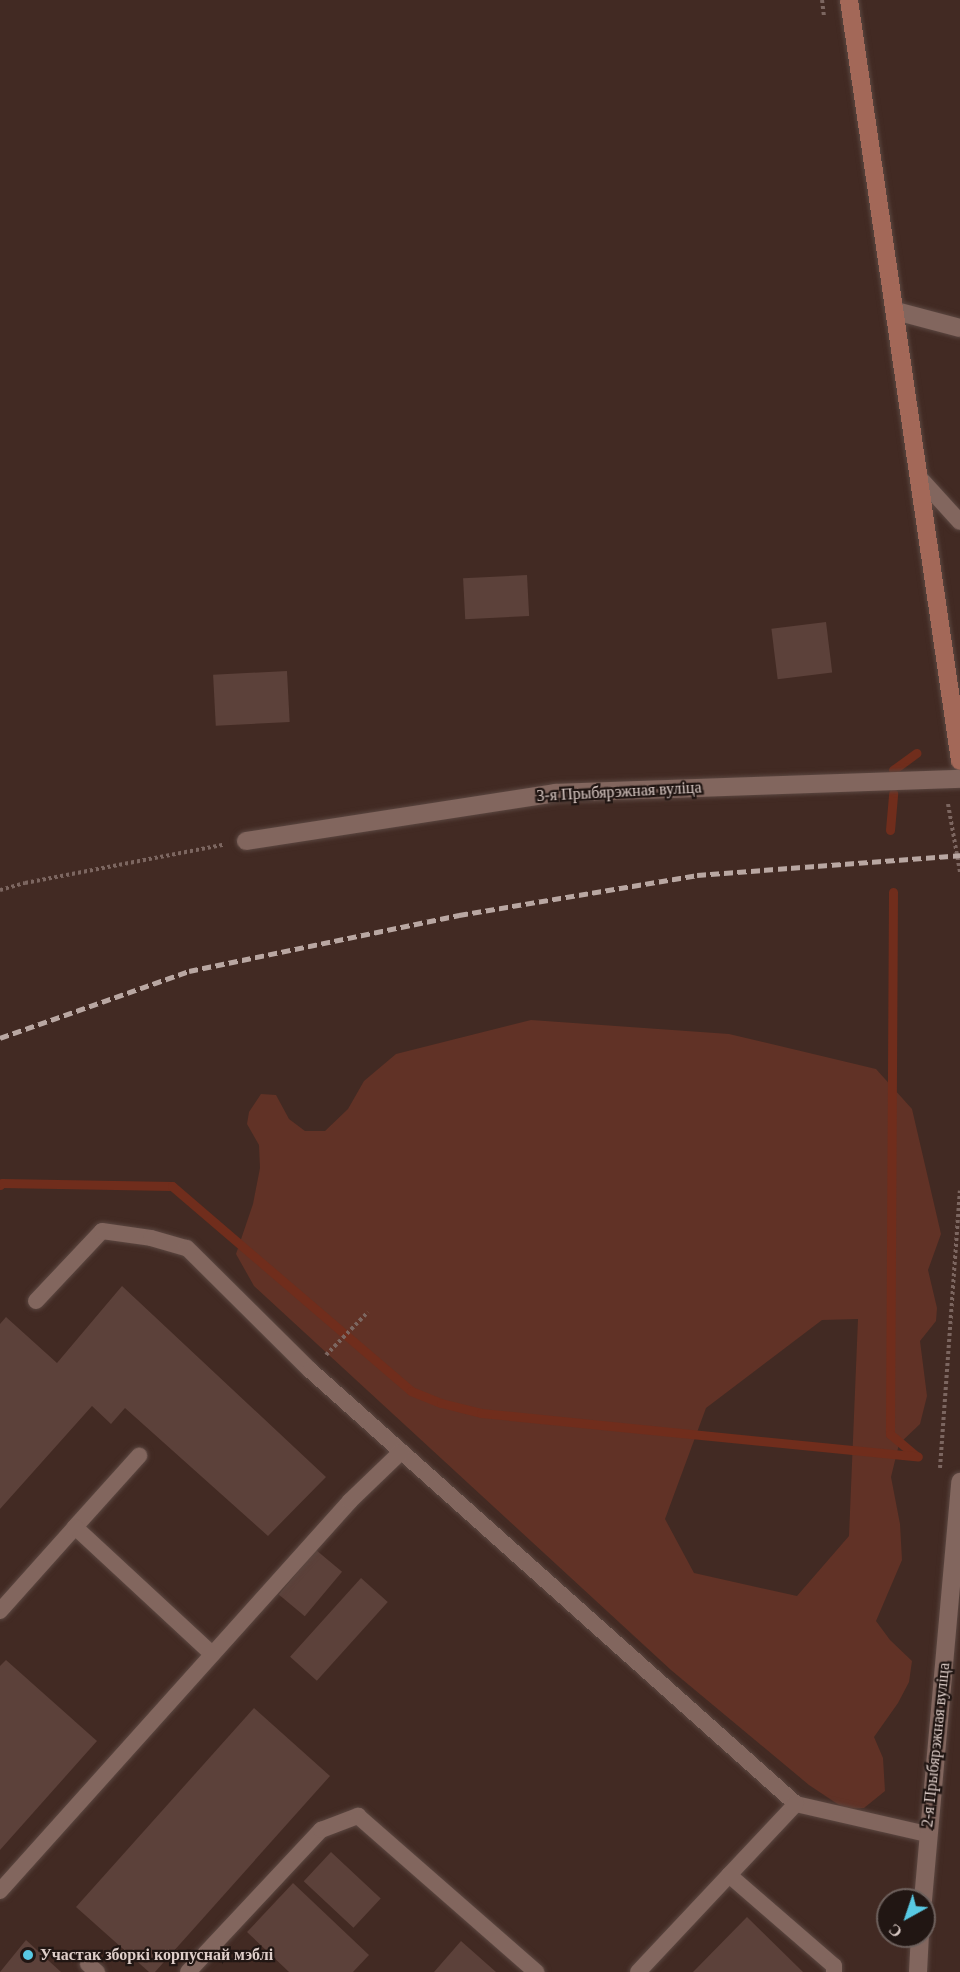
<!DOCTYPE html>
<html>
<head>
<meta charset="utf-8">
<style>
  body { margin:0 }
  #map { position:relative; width:960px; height:1972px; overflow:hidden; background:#422a23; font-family:Georgia,serif }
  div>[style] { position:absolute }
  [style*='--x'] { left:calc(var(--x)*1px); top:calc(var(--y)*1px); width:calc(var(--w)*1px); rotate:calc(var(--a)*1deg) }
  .green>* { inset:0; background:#613226 }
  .stream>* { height:9px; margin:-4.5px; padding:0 4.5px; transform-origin:4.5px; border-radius:4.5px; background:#702d1c }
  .building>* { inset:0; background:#5c413a; transform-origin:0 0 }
  .path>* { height:4px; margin-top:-2px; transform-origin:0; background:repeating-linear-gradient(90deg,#7c6660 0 3px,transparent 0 6px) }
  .roads { filter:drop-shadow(0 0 2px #5b4741) drop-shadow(0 0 2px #5b4741) }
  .lane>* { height:16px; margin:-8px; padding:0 8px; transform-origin:8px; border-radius:8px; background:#82665e }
  .street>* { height:18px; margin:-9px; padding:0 9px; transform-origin:9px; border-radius:9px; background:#82665e }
  .secondary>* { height:18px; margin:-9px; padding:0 9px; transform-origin:9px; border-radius:9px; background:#a36858 }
  .rail>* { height:4.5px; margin-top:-2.25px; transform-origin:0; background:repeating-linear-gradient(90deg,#b9a7a2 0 9px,transparent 0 13.5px) }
  .dots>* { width:16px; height:16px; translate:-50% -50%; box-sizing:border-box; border:3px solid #211613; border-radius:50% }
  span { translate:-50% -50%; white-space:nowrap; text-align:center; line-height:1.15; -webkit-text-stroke:4.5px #211613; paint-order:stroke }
  .street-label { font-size:16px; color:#decec9 }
  .poi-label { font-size:16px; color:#decec9; font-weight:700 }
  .left { translate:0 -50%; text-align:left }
  .north { position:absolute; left:876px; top:1888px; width:60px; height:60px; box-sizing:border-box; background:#211613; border:2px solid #6d605c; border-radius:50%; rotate:220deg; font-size:16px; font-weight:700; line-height:24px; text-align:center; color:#decec9 }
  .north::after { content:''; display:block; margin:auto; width:21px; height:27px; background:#58c9e3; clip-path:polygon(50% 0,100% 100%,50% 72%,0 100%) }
</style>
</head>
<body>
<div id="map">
  <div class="green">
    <i style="clip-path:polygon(evenodd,531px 1020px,729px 1034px,876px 1069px,912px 1109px,941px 1234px,928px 1270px,937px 1308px,936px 1321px,920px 1341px,927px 1396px,920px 1424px,899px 1444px,891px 1477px,900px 1524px,902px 1560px,876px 1621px,890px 1640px,912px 1661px,909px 1682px,898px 1703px,874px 1737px,883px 1758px,885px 1791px,864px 1808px,845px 1809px,809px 1785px,671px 1670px,254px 1286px,236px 1254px,253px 1204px,260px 1168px,259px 1145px,247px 1124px,249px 1112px,261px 1094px,276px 1095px,289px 1119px,305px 1131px,325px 1131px,348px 1109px,364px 1081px,396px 1054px,531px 1020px,858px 1319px,849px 1536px,797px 1596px,694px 1573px,665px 1519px,706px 1408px,822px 1320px,858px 1319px)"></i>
  </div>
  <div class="stream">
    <i style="--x:893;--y:770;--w:29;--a:-36"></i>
    <i style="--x:890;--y:830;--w:37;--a:-85"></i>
    <i style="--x:893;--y:892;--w:542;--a:90.32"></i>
    <i style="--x:890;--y:1434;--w:34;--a:40"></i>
    <i style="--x:0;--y:1185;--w:3;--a:-45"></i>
    <i style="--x:2;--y:1183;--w:170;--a:1"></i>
    <i style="--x:172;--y:1186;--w:315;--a:40.6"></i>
    <i style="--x:411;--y:1391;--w:32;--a:22"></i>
    <i style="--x:441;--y:1403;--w:41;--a:14"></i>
    <i style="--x:481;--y:1413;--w:439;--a:5.7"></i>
  </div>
  <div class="building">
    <i style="left:527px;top:575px;width:41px;height:64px;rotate:87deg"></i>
    <i style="left:826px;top:622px;width:51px;height:55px;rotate:83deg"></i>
    <i style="left:287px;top:671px;width:51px;height:74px;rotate:87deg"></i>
    <i style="clip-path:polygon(122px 1286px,326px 1477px,268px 1536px,125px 1408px,111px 1424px,92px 1406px,0 1509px,0 1324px,6px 1317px,57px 1363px)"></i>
    <i style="left:316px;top:1550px;width:34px;height:58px;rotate:40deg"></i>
    <i style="left:361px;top:1578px;width:36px;height:106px;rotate:42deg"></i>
    <i style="clip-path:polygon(6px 1660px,97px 1741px,0 1850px,0 1666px)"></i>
    <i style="clip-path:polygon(254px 1708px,330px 1776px,155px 1972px,149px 1972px,76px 1907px)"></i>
    <i style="left:331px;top:1852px;width:68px;height:40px;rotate:43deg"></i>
    <i style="clip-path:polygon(293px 1883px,369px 1955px,353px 1972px,289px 1972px,247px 1932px)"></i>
    <i style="clip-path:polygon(747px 1917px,803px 1972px,693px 1972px)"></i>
    <i style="clip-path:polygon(26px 1940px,61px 1972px,0 1972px)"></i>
    <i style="clip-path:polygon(461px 1941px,496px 1972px,434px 1972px)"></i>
  </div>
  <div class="path">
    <i style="--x:822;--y:0;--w:17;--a:83"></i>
    <i style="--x:948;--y:804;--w:69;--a:80"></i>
    <i style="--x:0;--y:890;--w:26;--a:-16"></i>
    <i style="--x:25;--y:883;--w:202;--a:-10.9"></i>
    <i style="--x:326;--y:1355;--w:60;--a:-45.7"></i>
    <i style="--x:940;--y:1468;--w:278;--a:-85.9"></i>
  </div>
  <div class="roads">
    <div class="lane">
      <i style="--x:920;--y:478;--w:59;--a:47.7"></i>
      <i style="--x:36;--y:1301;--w:96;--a:-46.7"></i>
      <i style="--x:102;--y:1231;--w:49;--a:8.1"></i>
      <i style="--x:151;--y:1238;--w:37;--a:16"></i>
      <i style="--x:187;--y:1248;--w:173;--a:44.8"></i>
      <i style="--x:310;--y:1370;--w:652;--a:41.76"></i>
      <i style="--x:796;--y:1804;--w:134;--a:12.9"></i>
      <i style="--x:75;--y:1527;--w:96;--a:-48"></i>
      <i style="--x:0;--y:1611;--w:113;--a:-48.2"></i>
      <i style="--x:75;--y:1527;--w:187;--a:42.8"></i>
      <i style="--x:729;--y:1875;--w:139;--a:40.9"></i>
      <i style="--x:834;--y:1966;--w:6;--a:90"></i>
      <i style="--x:0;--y:1891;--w:524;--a:-48.09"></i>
      <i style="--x:350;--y:1501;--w:71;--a:-43.9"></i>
      <i style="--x:88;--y:1964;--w:12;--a:42"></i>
      <i style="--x:188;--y:1972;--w:195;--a:-46.9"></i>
      <i style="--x:321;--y:1830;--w:40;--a:-21"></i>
      <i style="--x:358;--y:1816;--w:237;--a:41.2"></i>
      <i style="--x:638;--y:1972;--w:231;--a:-46.8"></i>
    </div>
    <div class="street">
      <i style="--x:896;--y:311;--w:66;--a:14.9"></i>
      <i style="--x:246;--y:841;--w:313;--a:-8.8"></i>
      <i style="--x:555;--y:793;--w:405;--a:-2"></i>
      <i style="--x:923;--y:1900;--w:420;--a:-84.9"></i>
      <i style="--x:918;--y:1972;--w:36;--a:-87"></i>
    </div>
    <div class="secondary">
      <i style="--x:849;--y:0;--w:769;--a:81.7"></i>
    </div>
  </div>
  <div class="rail">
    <i style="--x:0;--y:1038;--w:201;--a:-19.5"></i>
    <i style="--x:189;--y:971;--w:276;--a:-11.7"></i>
    <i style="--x:459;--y:915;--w:241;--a:-9.5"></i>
    <i style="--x:697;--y:875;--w:264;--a:-4.3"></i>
  </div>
  <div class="dots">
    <i style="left:28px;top:1955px;background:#58c9e3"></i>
  </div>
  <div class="street-label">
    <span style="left:619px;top:792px;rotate:-3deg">3-я Прыбярэжная вуліца</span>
    <span style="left:936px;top:1745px;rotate:-84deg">2-я Прыбярэжная вуліца</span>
  </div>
  <div class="poi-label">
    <span class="left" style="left:40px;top:1955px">Участак зборкі корпуснай мэблі</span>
  </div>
  <div class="north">С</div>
</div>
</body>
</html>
